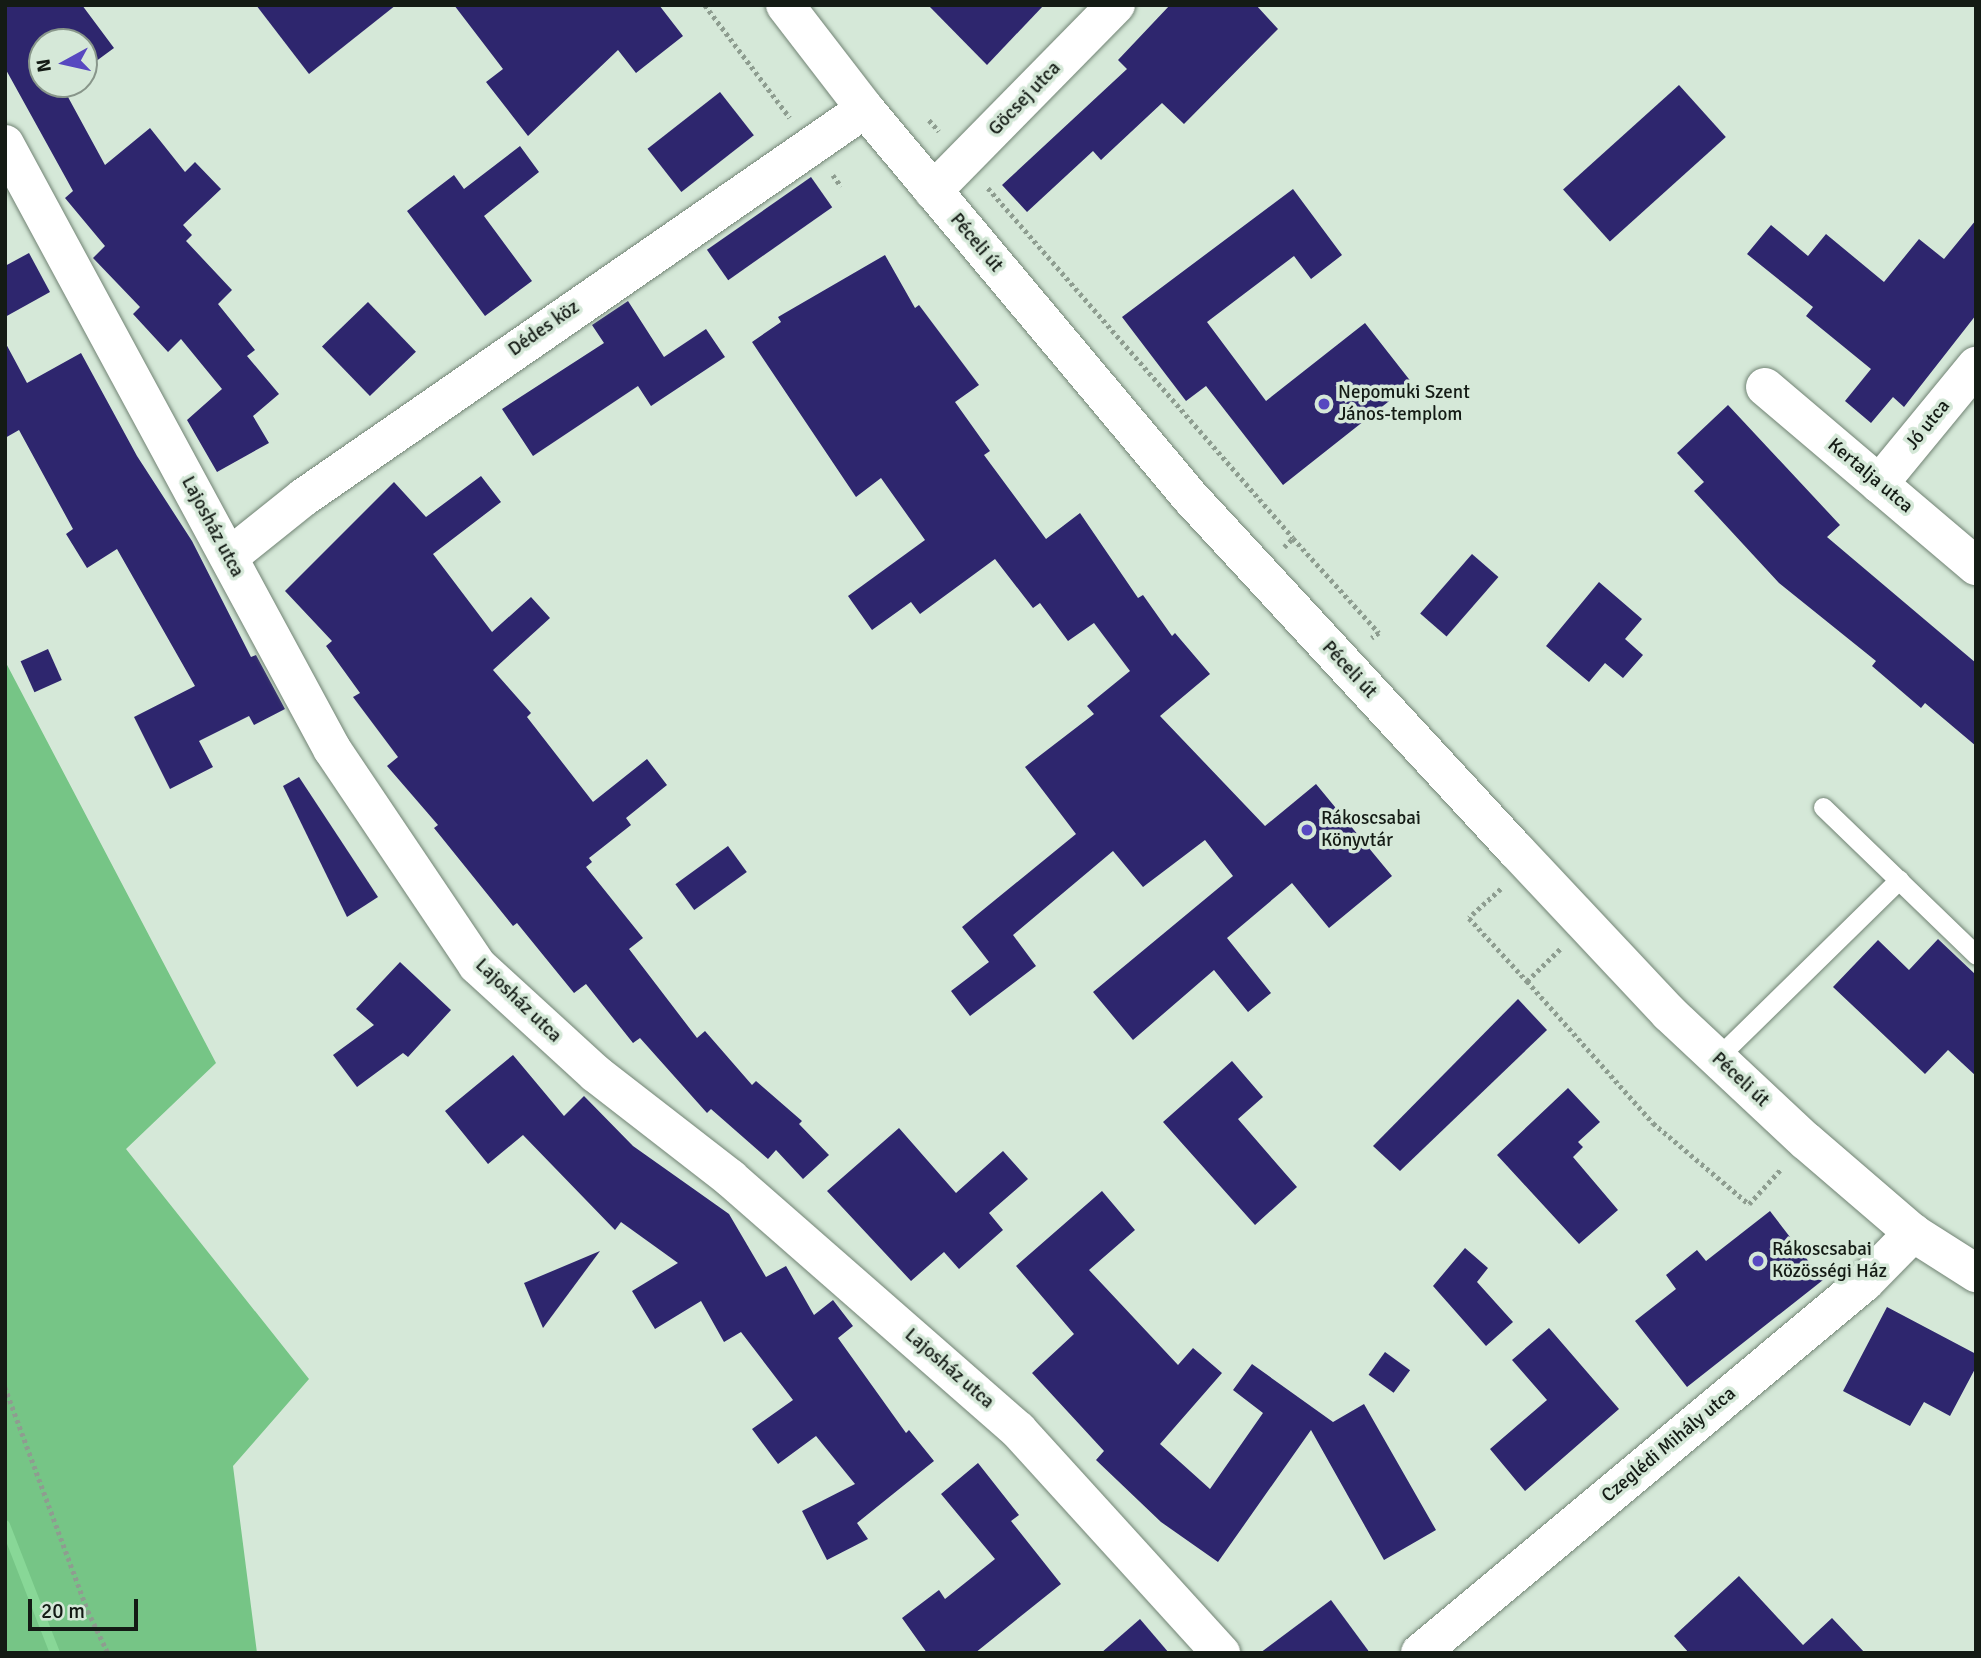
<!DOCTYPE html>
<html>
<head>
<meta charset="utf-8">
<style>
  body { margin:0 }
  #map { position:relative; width:1981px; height:1658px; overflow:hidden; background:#d5e8d8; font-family:Signika,sans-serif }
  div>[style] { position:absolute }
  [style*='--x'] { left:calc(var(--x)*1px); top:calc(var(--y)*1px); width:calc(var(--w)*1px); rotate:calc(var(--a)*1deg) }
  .forest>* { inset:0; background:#76c586 }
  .stream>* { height:10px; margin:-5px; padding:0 5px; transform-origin:5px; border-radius:5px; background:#88d797 }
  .building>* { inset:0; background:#2e266e; transform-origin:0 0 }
  .path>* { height:4.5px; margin-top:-2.25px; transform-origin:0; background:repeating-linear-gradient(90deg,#8e9d90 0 3.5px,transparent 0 7px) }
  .roads { filter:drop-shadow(0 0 2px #718374) drop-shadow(0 0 2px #718374) }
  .lane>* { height:19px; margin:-9.5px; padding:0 9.5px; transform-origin:9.5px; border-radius:9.5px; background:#fff }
  .street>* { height:38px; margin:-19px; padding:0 19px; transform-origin:19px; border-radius:19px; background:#fff }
  .secondary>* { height:38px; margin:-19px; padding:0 19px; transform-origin:19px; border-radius:19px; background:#fff }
  .dots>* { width:19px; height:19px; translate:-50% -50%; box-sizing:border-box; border:4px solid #d5e8d8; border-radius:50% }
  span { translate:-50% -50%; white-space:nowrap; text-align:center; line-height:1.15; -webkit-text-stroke:7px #d5e8d8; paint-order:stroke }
  .street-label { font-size:19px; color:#141b15 }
  .poi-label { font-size:19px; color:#141b15 }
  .left { translate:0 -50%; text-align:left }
  .frame { position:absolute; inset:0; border:7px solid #141b15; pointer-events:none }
  .north { position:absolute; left:28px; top:28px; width:70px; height:70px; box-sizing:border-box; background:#d5e8d8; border:2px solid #88968a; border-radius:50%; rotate:262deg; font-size:19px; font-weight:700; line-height:28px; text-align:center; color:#141b15 }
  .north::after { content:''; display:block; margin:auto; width:24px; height:32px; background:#5748c0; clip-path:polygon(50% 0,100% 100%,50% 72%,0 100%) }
  .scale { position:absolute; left:28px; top:1599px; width:110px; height:32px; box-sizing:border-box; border:4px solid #141b15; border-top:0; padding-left:9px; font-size:21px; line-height:24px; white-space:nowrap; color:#141b15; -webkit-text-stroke:5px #d5e8d8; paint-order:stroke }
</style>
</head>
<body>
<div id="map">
  <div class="forest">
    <i style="clip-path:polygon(5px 661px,216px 1063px,126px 1149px,309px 1379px,233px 1466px,257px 1653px,5px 1653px)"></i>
  </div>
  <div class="stream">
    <i style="--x:5;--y:1525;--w:137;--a:68.7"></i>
  </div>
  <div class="building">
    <i style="clip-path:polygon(5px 5px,82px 5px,114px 48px,84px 70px,84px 42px,42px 42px,42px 84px,65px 84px,62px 86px,105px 165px,150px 128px,185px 172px,195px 162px,221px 189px,183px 225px,192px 235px,186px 241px,232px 290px,218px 304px,255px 350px,247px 356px,279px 394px,253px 416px,269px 443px,217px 472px,187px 420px,222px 389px,181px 339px,168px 352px,133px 314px,140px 307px,93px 258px,105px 246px,65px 198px,73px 191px,5px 68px)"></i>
    <i style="clip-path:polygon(256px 5px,396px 5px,309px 74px)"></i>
    <i style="clip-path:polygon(454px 5px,659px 5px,683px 36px,636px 73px,618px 50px,528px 136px,486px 82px,503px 69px)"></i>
    <i style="clip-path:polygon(928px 5px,1044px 5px,987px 65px)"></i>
    <i style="clip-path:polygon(1170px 5px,1256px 5px,1278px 29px,1184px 124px,1162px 103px,1101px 160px,1093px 151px,1027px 212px,1002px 185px,1127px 69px,1118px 60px)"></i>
    <i style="left:1679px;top:85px;width:70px;height:156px;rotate:48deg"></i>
    <i style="left:720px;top:92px;width:55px;height:92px;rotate:52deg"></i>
    <i style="clip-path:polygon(520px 146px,539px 172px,484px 216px,532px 281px,485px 316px,407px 211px,454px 175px,464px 189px)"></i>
    <i style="left:811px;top:177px;width:37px;height:127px;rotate:55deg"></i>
    <i style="clip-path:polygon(1293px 189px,1342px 255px,1311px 279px,1294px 256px,1207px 322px,1266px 401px,1365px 323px,1412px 383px,1283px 485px,1206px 386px,1186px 401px,1122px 317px)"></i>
    <i style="clip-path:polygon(1976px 220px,1976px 315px,1904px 407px,1893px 397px,1871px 423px,1845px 401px,1871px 369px,1806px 316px,1813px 307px,1747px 254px,1771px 225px,1808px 256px,1826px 234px,1884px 282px,1919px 239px,1944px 259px)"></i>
    <i style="clip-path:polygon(29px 253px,50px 292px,5px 317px,5px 266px)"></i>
    <i style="clip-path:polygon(885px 255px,915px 308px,919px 305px,979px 385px,955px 402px,990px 451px,984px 455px,1046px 539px,1080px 513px,1138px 598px,1143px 595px,1172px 636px,1175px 633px,1210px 674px,1160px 716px,1265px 826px,1316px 784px,1392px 876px,1329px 928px,1292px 883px,1227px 938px,1271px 993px,1248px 1012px,1214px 970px,1133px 1040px,1093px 992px,1233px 876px,1205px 840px,1143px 887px,1113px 851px,1013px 935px,1036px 966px,970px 1016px,951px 991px,989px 962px,962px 927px,1076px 834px,1025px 767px,1094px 714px,1087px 706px,1130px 671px,1094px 623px,1068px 641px,1040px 603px,1033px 608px,995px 559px,920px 614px,911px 602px,872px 630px,848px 596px,925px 540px,881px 478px,856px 497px,752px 342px,781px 322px,778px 317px)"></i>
    <i style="clip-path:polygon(628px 301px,664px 357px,706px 329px,725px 357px,651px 406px,638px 386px,533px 456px,502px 409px,604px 343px,592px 325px)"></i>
    <i style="left:368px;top:302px;width:69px;height:64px;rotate:46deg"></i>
    <i style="clip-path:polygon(5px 342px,27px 383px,81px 353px,137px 456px,192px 541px,251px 657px,256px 655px,285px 709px,254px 725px,249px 716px,199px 741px,213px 767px,170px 789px,134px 717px,195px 686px,117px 549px,87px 568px,66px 534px,73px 529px,19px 430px,5px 438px)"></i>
    <i style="clip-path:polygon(1728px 405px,1840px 525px,1827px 537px,1976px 663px,1976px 746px,1925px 703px,1921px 708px,1872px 666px,1876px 661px,1779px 583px,1694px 491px,1704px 482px,1677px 453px)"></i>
    <i style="clip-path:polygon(481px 476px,501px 502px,433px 554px,492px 632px,531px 597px,550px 618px,493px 670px,531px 713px,527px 717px,593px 802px,647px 759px,667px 785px,626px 818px,631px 825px,589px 858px,592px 862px,586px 867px,643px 938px,629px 949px,697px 1038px,705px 1031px,752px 1085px,756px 1081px,802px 1121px,799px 1124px,829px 1155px,803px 1179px,776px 1150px,768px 1159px,711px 1109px,707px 1113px,640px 1038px,633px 1043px,586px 984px,574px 993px,517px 923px,513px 926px,434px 828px,438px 825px,387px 766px,398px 757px,353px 697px,360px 693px,326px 646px,332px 641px,285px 591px,394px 482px,426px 517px)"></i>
    <i style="left:1472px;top:554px;width:35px;height:79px;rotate:41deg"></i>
    <i style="clip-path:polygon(1599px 582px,1642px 619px,1625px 639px,1643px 655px,1623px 678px,1605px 663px,1589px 682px,1546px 646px)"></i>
    <i style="left:48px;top:649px;width:34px;height:30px;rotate:66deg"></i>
    <i style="clip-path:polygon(299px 777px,378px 897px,347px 917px,283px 786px)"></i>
    <i style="left:728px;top:846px;width:32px;height:65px;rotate:54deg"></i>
    <i style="clip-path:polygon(1938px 939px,1976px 975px,1976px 1076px,1948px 1050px,1925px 1074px,1833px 987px,1878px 940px,1909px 970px)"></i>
    <i style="clip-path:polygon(400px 962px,451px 1010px,408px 1057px,403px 1053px,357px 1087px,333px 1055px,374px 1025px,356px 1009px)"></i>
    <i style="clip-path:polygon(1518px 999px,1547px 1030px,1400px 1171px,1373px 1146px)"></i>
    <i style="clip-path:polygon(513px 1055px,564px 1116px,584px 1096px,633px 1146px,729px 1214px,766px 1277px,786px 1266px,814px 1315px,833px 1300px,853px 1326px,838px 1338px,906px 1433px,909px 1430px,934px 1461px,857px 1523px,868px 1539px,827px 1560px,802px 1511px,855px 1484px,816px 1436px,778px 1464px,752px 1429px,793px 1400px,741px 1332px,724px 1342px,701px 1301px,655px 1329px,632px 1291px,678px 1263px,621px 1222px,615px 1230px,523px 1135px,488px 1164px,445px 1111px)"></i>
    <i style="clip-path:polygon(1232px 1061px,1263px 1097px,1238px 1119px,1297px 1187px,1255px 1225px,1163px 1122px)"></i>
    <i style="clip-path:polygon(1568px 1088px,1600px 1122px,1578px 1142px,1583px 1147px,1573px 1157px,1618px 1210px,1579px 1244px,1497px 1155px)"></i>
    <i style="clip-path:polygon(899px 1128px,956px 1193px,1003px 1151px,1028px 1179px,989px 1213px,1003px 1230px,959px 1269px,944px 1252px,911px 1281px,827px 1191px)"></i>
    <i style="clip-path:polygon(1102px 1191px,1135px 1230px,1089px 1270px,1178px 1365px,1193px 1348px,1222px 1373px,1160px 1444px,1210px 1489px,1263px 1413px,1233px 1390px,1252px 1364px,1333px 1422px,1364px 1404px,1436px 1530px,1384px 1560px,1311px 1430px,1218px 1562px,1161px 1522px,1096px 1460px,1104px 1451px,1032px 1373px,1074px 1334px,1016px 1266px)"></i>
    <i style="clip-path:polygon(1770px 1211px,1823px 1280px,1687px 1387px,1635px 1321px,1676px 1289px,1666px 1275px,1697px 1250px,1706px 1261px)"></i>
    <i style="clip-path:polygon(1465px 1248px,1488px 1268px,1477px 1282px,1513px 1322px,1486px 1346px,1433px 1286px)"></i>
    <i style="clip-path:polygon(600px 1251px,543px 1328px,524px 1283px)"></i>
    <i style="clip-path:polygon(1887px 1307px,1976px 1354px,1976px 1367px,1950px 1416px,1924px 1402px,1910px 1426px,1843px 1391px)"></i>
    <i style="clip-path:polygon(1549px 1328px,1619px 1409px,1525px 1491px,1490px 1449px,1547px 1400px,1512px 1360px)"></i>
    <i style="left:1385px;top:1352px;width:31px;height:28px;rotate:36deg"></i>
    <i style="clip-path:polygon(978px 1463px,1019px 1515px,1011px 1521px,1061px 1584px,975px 1653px,927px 1653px,902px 1618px,939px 1590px,945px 1599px,995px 1559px,941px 1494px)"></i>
    <i style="clip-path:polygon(1739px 1576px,1803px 1645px,1832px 1618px,1865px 1653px,1689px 1653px,1674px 1636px)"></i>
    <i style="clip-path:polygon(1331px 1600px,1370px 1653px,1260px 1653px)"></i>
    <i style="clip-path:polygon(1140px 1619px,1169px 1653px,1101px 1653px)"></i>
  </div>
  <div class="path">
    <i style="--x:705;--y:5;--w:141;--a:53"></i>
    <i style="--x:929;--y:120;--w:15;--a:48"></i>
    <i style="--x:833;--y:175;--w:14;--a:54"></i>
    <i style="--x:988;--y:188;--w:464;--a:48.9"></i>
    <i style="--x:1284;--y:547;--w:13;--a:-45"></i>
    <i style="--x:1293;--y:538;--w:128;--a:47.8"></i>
    <i style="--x:1379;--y:633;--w:9;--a:144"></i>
    <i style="--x:1501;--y:889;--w:43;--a:137.8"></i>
    <i style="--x:1469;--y:918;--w:86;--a:47.4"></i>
    <i style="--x:1527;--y:981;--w:46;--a:-44.1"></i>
    <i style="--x:1527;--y:981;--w:190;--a:48.4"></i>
    <i style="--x:1653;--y:1123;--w:126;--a:40.2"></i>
    <i style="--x:1749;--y:1204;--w:47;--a:-47.6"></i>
    <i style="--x:5;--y:1387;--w:239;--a:69.7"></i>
    <i style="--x:88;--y:1611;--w:47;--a:64.5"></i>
  </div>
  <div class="roads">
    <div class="lane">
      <i style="--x:1823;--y:807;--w:213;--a:44"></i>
      <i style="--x:1717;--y:1058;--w:255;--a:-44.4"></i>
    </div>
    <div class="street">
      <i style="--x:5;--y:144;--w:688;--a:61.61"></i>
      <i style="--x:332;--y:749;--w:260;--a:56.1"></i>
      <i style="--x:477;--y:965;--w:161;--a:42.5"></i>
      <i style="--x:596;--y:1074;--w:170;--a:37.8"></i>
      <i style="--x:730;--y:1178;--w:383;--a:41.2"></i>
      <i style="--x:1018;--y:1430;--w:302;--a:47.7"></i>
      <i style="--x:933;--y:191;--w:261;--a:-45.5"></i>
      <i style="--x:1765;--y:387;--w:277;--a:40.3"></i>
      <i style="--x:1879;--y:484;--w:153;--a:-50.6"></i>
      <i style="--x:229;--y:557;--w:96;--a:-38.7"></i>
      <i style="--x:304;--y:497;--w:682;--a:-34.67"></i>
    </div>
    <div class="secondary">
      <i style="--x:785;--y:5;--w:131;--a:52.4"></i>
      <i style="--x:865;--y:109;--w:506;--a:50.05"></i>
      <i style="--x:1190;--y:497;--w:481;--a:47.3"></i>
      <i style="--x:1516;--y:850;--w:224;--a:46.8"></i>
      <i style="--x:1669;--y:1013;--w:187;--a:43.1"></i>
      <i style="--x:1806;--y:1141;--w:141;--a:40.7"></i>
      <i style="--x:1913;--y:1233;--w:75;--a:32.4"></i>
      <i style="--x:1420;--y:1653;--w:579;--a:-39.82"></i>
      <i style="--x:1865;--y:1282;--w:69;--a:-45.6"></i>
    </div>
  </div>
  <div class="dots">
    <i style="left:1324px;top:404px;background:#5748c0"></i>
    <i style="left:1307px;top:830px;background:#5748c0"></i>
    <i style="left:1758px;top:1261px;background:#5748c0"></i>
  </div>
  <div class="street-label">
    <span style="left:1025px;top:99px;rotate:-46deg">Göcsej utca</span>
    <span style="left:976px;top:243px;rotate:50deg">Péceli út</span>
    <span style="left:544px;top:329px;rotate:-35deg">Dédes köz</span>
    <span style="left:1928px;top:425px;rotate:-51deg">Jó utca</span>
    <span style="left:1870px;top:476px;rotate:40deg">Kertalja utca</span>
    <span style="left:212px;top:527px;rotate:62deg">Lajosház utca</span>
    <span style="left:1349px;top:670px;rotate:47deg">Péceli út</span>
    <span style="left:518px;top:1001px;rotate:44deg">Lajosház utca</span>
    <span style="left:1740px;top:1080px;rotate:43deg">Péceli út</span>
    <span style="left:949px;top:1369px;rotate:41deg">Lajosház utca</span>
    <span style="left:1669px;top:1445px;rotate:-40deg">Czeglédi Mihály utca</span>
  </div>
  <div class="poi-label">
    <span class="left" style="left:1338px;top:404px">Nepomuki Szent<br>János-templom</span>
    <span class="left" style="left:1321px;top:830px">Rákoscsabai<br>Könyvtár</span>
    <span class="left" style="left:1772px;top:1261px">Rákoscsabai<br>Közösségi Ház</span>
  </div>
  <div class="frame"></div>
  <div class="north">N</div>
  <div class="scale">20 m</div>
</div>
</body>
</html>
